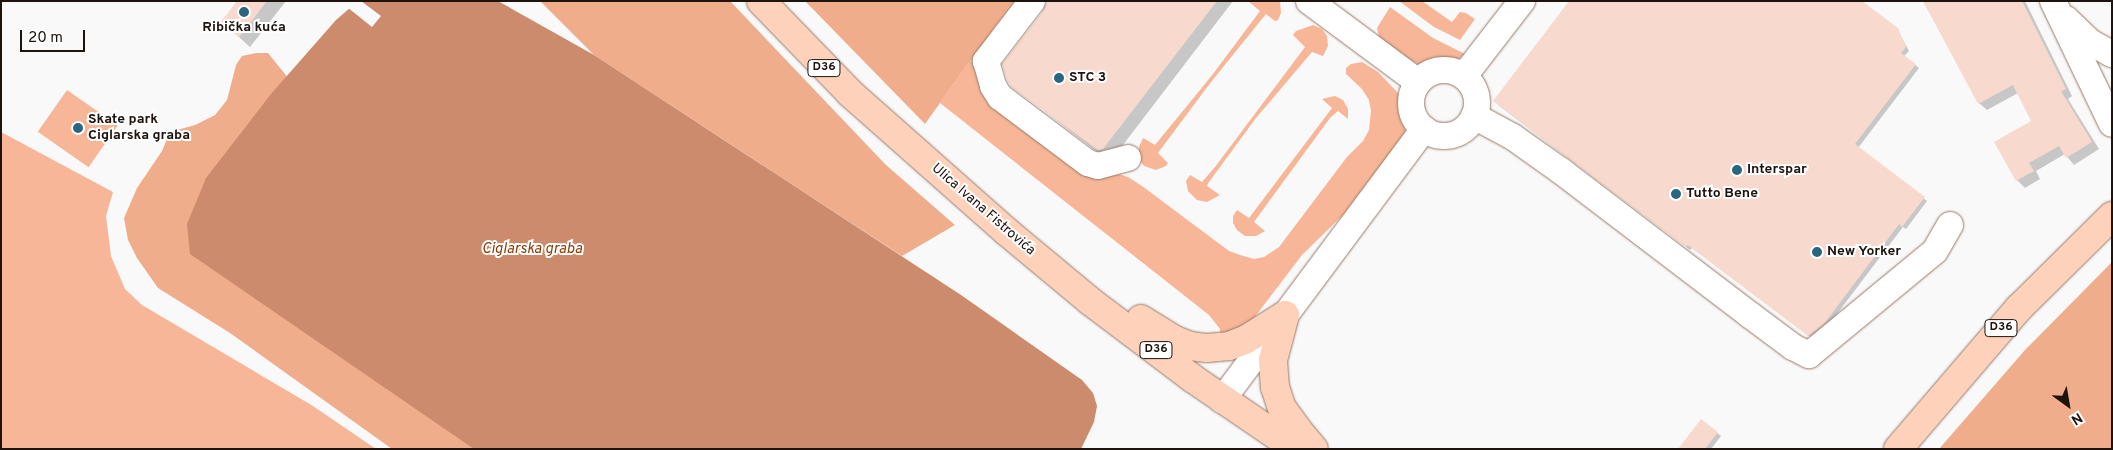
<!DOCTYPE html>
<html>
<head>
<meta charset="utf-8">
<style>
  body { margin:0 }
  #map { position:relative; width:2113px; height:450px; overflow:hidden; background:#f9f9f9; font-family:Overpass,sans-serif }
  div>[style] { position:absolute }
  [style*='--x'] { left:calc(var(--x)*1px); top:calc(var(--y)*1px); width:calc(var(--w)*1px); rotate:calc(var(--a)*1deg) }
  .green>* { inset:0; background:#f6b697; transform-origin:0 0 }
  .forest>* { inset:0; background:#f0ad8c }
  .water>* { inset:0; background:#cc8b6c }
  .pier>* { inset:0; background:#f9f9f9 }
  .shadow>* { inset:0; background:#0003 }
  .building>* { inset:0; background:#f7dacd }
  .roads { filter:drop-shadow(0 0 1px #977868) drop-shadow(0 0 1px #977868) }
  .minor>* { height:26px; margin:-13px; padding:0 13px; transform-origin:13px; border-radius:13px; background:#fff }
  .minor>.ring { margin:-13px; padding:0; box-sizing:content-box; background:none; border:26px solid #fff; border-radius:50% }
  .major>* { height:28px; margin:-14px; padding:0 14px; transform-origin:14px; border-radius:14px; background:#fed1bb }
  .dots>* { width:14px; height:14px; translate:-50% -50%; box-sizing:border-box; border:2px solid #fff; border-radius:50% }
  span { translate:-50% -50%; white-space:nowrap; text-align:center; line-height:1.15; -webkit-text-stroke:4px #fff; paint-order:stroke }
  .shield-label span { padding:1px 4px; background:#fff; border:1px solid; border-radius:4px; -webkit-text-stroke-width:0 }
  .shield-label { font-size:12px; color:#1f130d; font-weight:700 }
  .poi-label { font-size:14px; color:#1f130d; font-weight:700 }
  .left { translate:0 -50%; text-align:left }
  .street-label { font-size:14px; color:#1f130d }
  .water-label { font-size:15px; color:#893b06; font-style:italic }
  .frame { position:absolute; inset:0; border:2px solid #1f130d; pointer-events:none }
  .north { position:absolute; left:2043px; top:380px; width:50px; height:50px; -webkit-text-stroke:4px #fff; paint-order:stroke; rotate:148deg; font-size:14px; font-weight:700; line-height:20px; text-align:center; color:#1f130d }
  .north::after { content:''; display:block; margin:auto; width:18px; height:22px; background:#1f130d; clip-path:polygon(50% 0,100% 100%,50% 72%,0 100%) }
  .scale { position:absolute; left:20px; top:30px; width:65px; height:22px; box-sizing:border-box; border:2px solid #1f130d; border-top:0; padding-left:6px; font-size:15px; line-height:18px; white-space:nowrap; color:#1f130d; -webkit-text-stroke:4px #fff; paint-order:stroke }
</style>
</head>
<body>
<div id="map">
  <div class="green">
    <i style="clip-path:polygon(1013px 1px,1024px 1px,979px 65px,1115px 173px,1128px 177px,1142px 186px,1229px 251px,1240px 255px,1254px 259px,1264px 257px,1279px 247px,1347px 157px,1363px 141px,1369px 130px,1371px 111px,1369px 100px,1362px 89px,1346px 74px,1346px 68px,1351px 64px,1362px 62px,1378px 72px,1399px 94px,1407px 117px,1405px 136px,1345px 213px,1302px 255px,1254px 318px,1234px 332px,1220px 334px,1220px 329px,1209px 315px,940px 103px)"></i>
    <i style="clip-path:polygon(1248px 1px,1280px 1px,1281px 13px,1278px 20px,1275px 21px,1266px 14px,1211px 82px,1158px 153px,1168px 163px,1166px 166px,1156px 170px,1144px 166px,1138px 158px,1139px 147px,1143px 138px,1155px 145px,1213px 74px,1260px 11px)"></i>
    <i style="clip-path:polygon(1399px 1px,1422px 1px,1452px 22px,1460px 12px,1466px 13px,1475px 19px,1460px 40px,1434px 27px)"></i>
    <i style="clip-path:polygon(1390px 7px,1433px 38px,1465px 54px,1458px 59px,1418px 64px,1403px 57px,1379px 37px,1377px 28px)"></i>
    <i style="clip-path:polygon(1313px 25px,1322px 29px,1327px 36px,1328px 46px,1323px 56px,1312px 52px,1256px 118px,1209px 182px,1207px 186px,1220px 195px,1207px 202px,1197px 200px,1188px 191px,1186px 181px,1190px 175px,1202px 182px,1215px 167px,1305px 47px,1293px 35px,1296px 31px)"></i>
    <i style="left:67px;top:90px;width:62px;height:51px;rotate:35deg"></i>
    <i style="clip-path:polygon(1335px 96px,1343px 100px,1348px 109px,1348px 119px,1338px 111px,1330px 118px,1254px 222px,1265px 231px,1256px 236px,1245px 236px,1237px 230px,1233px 223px,1233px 216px,1237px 210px,1249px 218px,1332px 108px,1322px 99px)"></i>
    <i style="clip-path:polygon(1px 132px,113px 192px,106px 216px,111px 256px,125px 289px,142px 305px,313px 406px,376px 449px,1px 449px)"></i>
  </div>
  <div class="forest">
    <i style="clip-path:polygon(540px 1px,730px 1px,886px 165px,955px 225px,902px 256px,594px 55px)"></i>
    <i style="clip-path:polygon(805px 1px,1013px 1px,925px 124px)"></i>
    <i style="clip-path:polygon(256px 53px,268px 53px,289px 79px,486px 449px,392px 449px,230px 333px,158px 288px,137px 258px,128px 240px,124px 218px,137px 188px,162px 151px,170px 132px,195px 125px,215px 115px,227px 100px,236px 65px,242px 56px)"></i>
    <i style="clip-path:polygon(2112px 262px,2112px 449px,1939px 449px,2025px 350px)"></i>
  </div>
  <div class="water">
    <i style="clip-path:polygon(358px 1px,498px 1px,594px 55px,961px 295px,1082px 380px,1093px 393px,1097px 406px,1094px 422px,1081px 449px,474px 449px,190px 254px,187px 224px,206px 178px,271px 94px,336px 20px)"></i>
  </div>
  <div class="pier">
    <i style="clip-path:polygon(354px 1px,361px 1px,381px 16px,372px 27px,347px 7px)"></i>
  </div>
  <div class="shadow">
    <i style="clip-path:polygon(239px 1px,286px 1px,250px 47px,222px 22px)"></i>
    <i style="clip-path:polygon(1047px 1px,1233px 1px,1113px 158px,1105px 158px,1012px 86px)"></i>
    <i style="clip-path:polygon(1923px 1px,2025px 1px,2072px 96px,2068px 99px,2099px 149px,2074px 165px,2065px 154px,2036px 171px,2040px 179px,2025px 188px,2017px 180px,1996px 143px,2033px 122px,2018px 93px,1987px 110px,1979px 103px)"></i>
    <i style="clip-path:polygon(1897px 29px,1909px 51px,1904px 56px,1919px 68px,1858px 148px,1927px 201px,1906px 229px,1903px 227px,1827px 327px,1813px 339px,1692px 248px,1690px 250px,1498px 105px)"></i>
    <i style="clip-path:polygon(1702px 421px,1721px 436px,1711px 449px,1680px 449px)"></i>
  </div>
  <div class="building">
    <i style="clip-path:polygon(237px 1px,267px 1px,239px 37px,220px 23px)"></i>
    <i style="clip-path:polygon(1047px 1px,1217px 1px,1103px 149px,1098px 150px,1011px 87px,1007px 80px,1002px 64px,1044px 10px)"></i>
    <i style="clip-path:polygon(1569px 1px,1862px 1px,1898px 28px,1906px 47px,1901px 53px,1916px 64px,1855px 144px,1925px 197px,1902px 227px,1899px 224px,1824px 324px,1808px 336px,1688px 245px,1686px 247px,1493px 101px)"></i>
    <i style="clip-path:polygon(1923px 1px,2022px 1px,2066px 89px,2061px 91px,2092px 142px,2066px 158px,2059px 146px,2029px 163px,2034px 171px,2016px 181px,1994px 142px,2031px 121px,2013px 85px,1978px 104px)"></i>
    <i style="clip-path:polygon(1701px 419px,1718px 432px,1705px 449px,1678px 449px)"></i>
  </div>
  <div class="roads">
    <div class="minor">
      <i style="--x:1032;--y:1;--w:76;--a:127.5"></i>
      <i style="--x:986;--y:61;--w:26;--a:74"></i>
      <i style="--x:993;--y:86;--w:13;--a:58"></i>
      <i style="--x:1000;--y:97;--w:110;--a:36.9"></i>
      <i style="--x:1088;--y:163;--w:10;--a:17"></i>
      <i style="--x:1098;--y:166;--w:31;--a:-15"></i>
      <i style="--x:1309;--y:1;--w:136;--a:36.6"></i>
      <i style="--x:2053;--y:1;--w:136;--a:64.4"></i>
      <i style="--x:2066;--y:19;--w:33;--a:44"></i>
      <i style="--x:2090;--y:42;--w:25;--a:29"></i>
      <i class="ring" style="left:1411px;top:70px;width:40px;height:40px"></i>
      <i style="--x:1464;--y:76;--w:95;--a:-52.3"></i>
      <i style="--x:1474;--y:116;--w:44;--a:28.3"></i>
      <i style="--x:1513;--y:137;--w:59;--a:35.3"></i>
      <i style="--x:1561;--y:171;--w:238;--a:37.3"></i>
      <i style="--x:1750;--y:315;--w:54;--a:36.7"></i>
      <i style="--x:1793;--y:347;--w:18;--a:27"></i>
      <i style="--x:1809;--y:355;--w:163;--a:-39.5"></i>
      <i style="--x:1935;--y:251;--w:30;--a:-60"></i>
      <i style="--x:1222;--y:400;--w:338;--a:-53.3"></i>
    </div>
    <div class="major">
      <i style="--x:761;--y:1;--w:128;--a:45.9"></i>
      <i style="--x:850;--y:93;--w:210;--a:41.5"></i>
      <i style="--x:1007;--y:232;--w:108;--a:39.7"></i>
      <i style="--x:1090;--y:301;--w:128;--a:37"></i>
      <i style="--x:1192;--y:378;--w:126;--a:34.3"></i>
      <i style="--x:1285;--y:315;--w:47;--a:104.9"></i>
      <i style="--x:1273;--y:360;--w:27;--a:86"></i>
      <i style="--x:1275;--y:387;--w:22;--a:72"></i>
      <i style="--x:1282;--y:408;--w:26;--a:54"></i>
      <i style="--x:1297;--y:429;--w:26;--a:50"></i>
      <i style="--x:1141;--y:319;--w:40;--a:32"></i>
      <i style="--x:1175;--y:340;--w:16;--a:22"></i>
      <i style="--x:1190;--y:346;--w:17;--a:7"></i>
      <i style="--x:1207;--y:348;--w:22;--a:-5"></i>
      <i style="--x:1229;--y:346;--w:17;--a:-21"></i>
      <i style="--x:1245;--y:340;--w:47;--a:-32"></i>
      <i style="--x:1898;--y:449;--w:186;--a:-49.4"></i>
      <i style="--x:2019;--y:308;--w:131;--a:-44.7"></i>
    </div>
  </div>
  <div class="dots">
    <i style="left:244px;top:12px;background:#2a667d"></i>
    <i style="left:1059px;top:78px;background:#2a667d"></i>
    <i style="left:78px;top:128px;background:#2a667d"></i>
    <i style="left:1737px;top:170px;background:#2a667d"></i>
    <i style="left:1676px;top:194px;background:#2a667d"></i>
    <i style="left:1817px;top:252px;background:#2a667d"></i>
  </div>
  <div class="shield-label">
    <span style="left:824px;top:68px">D36</span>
    <span style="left:2001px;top:328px">D36</span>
    <span style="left:1156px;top:350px">D36</span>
  </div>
  <div class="poi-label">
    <span style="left:244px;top:28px">Ribička kuća</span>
    <span class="left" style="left:1069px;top:78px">STC 3</span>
    <span class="left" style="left:88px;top:128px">Skate park<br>Ciglarska graba</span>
    <span class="left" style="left:1747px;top:170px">Interspar</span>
    <span class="left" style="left:1686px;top:194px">Tutto Bene</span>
    <span class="left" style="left:1827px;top:252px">New Yorker</span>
  </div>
  <div class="street-label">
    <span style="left:983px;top:210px;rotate:41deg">Ulica Ivana Fistrovića</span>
  </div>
  <div class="water-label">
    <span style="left:532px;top:250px">Ciglarska graba</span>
  </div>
  <div class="frame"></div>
  <div class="north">N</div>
  <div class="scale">20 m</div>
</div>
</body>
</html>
